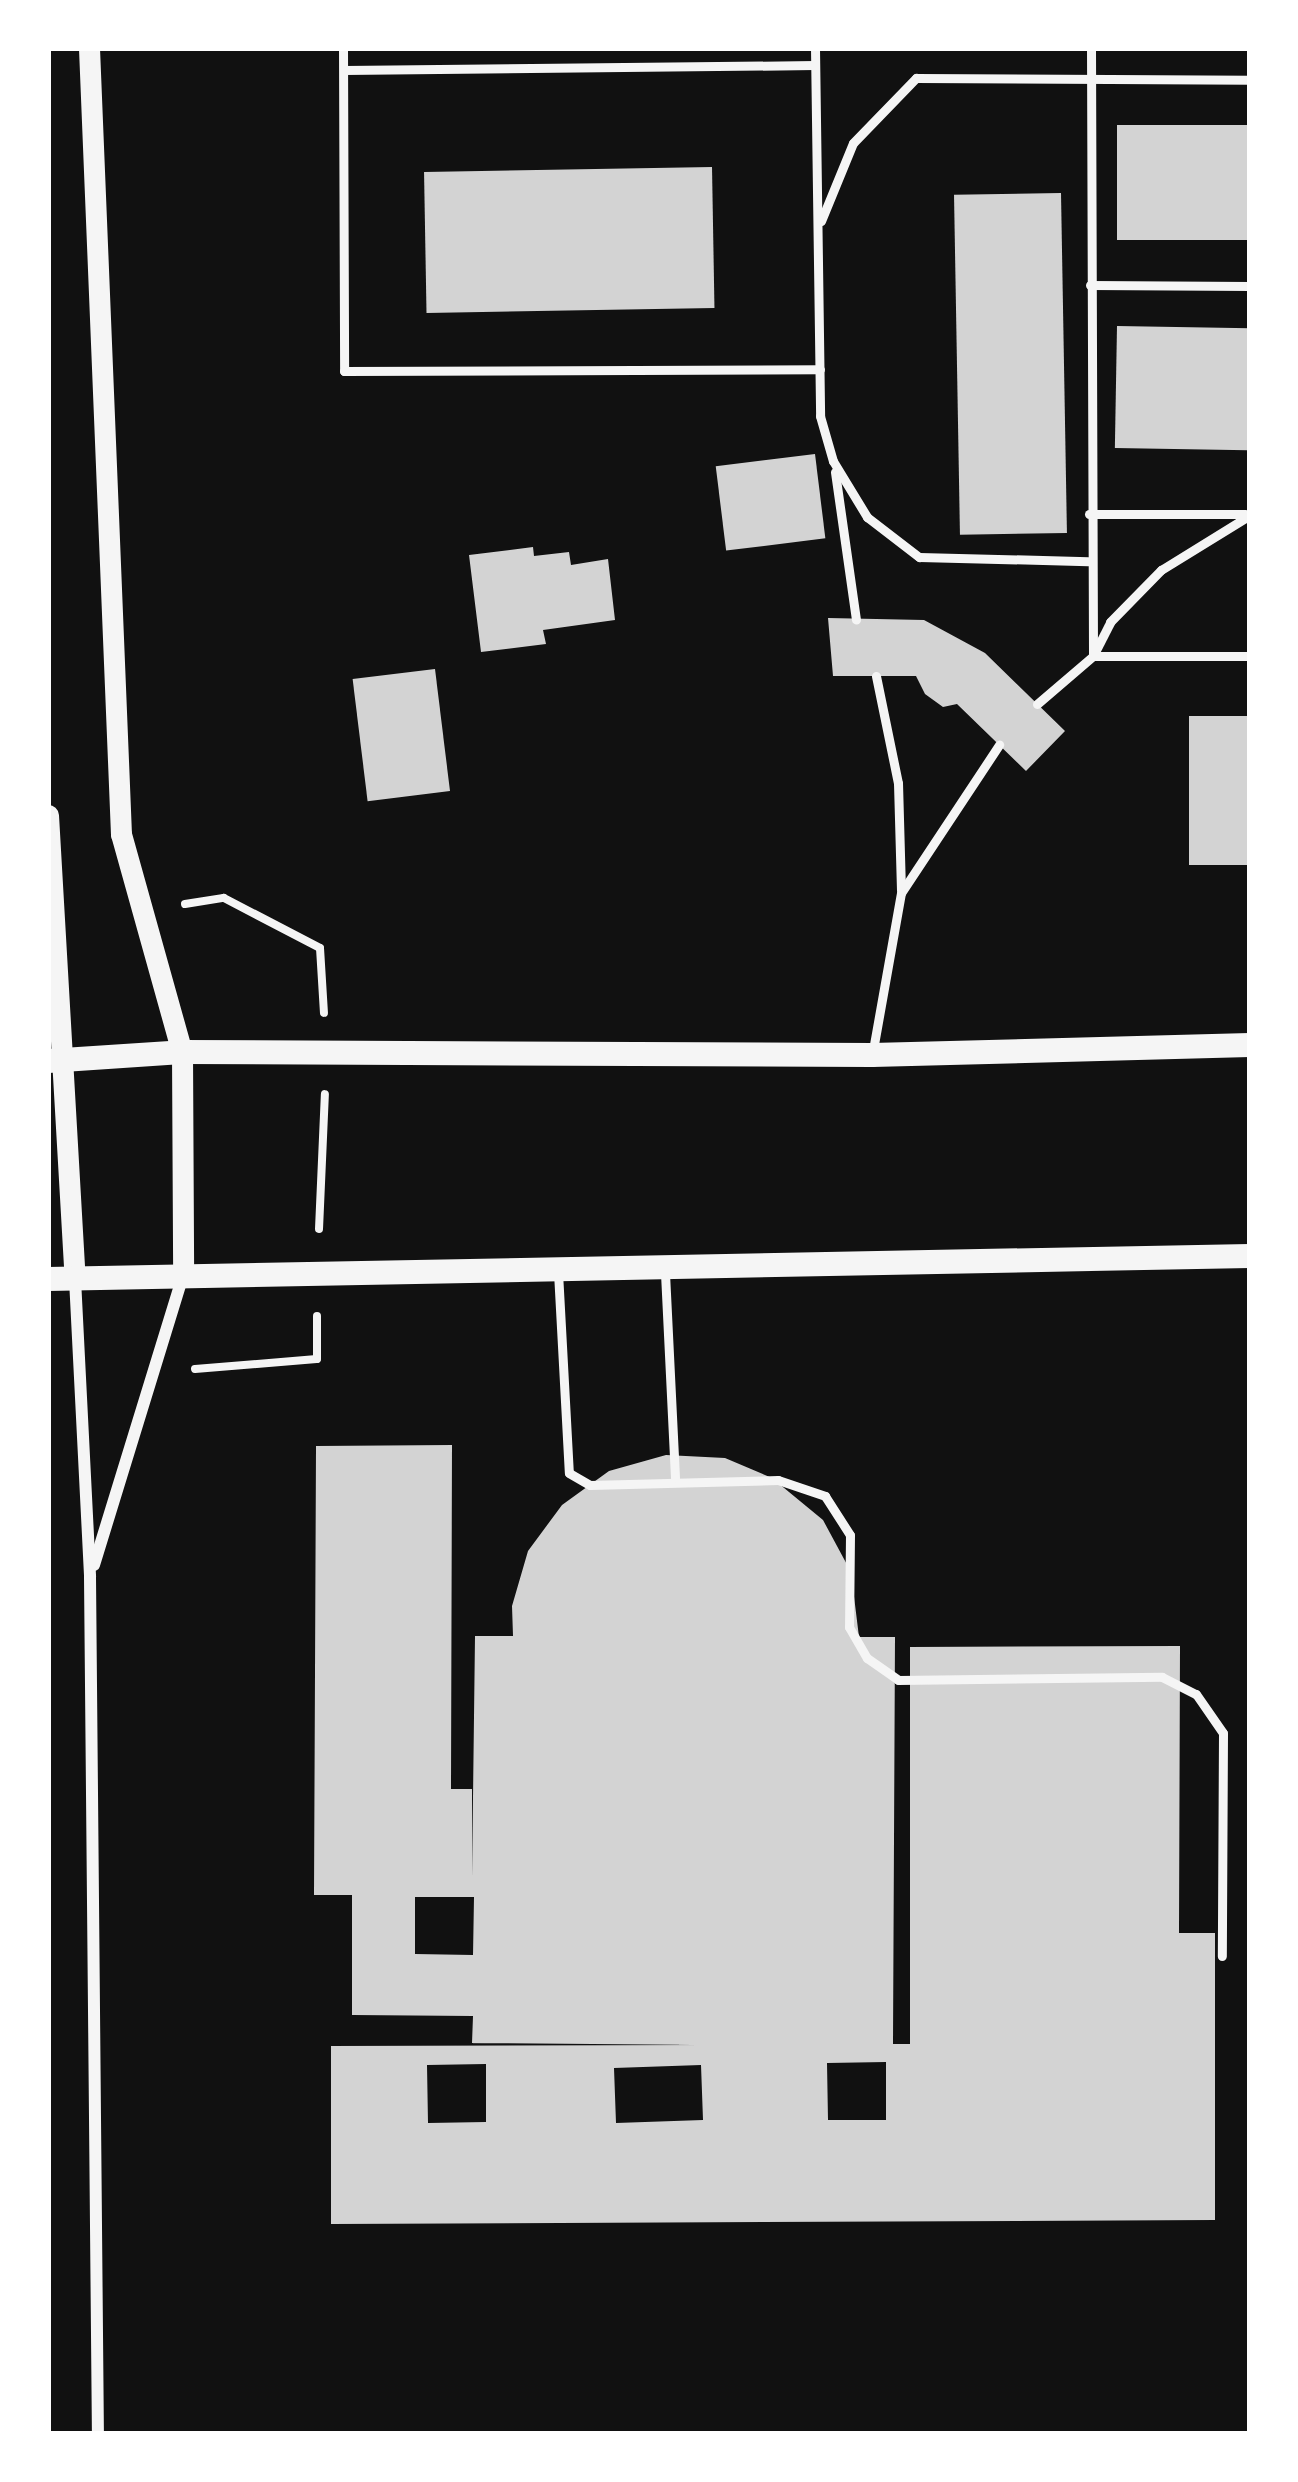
<!DOCTYPE html>
<html>
<head>
<meta charset="utf-8">
<style>
  body { margin:0 }
  #map { position:relative; width:1298px; height:2482px; overflow:hidden; background:#111; font-family:Poppins,sans-serif }
  div>[style] { position:absolute }
  [style*='--x'] { left:calc(var(--x)*1px); top:calc(var(--y)*1px); width:calc(var(--w)*1px); rotate:calc(var(--a)*1deg) }
  .building>* { inset:0; background:#d3d3d3; transform-origin:0 0 }
  .path>* { height:8px; margin:-4px; padding:0 4px; transform-origin:4px; border-radius:4px; background:#f5f5f5 }
  .service>* { height:9px; margin:-4.5px; padding:0 4.5px; transform-origin:4.5px; border-radius:4.5px; background:#f5f5f5 }
  .minor>* { height:12px; margin:-6px; padding:0 6px; transform-origin:6px; border-radius:6px; background:#f5f5f5 }
  .tertiary>* { height:21px; margin:-10.5px; padding:0 10.5px; transform-origin:10.5px; border-radius:10.5px; background:#f5f5f5 }
  .secondary>* { height:24px; margin:-12px; padding:0 12px; transform-origin:12px; border-radius:12px; background:#f5f5f5 }
  span { translate:-50% -50%; white-space:nowrap; text-align:center; line-height:1.15; -webkit-text-stroke:9px #fff; paint-order:stroke }
  .frame { position:absolute; inset:0; border:51px solid #fff; pointer-events:none }
</style>
</head>
<body>
<div id="map">
  <div class="building">
    <i style="left:1250px;top:125px;width:115px;height:133px;rotate:90deg"></i>
    <i style="left:712px;top:167px;width:141px;height:288px;rotate:89deg"></i>
    <i style="left:1061px;top:193px;width:340px;height:107px;rotate:89deg"></i>
    <i style="left:1117px;top:326px;width:133px;height:122px;rotate:1deg"></i>
    <i style="left:815px;top:454px;width:85px;height:100px;rotate:83deg"></i>
    <i style="clip-path:polygon(533px 547px,534px 556px,569px 552px,571px 565px,608px 559px,615px 620px,543px 630px,546px 644px,481px 652px,469px 555px)"></i>
    <i style="clip-path:polygon(828px 618px,924px 620px,985px 653px,1065px 731px,1026px 771px,957px 704px,943px 707px,925px 694px,916px 676px,833px 676px)"></i>
    <i style="left:435px;top:669px;width:123px;height:83px;rotate:83deg"></i>
    <i style="left:1250px;top:716px;width:149px;height:61px;rotate:90deg"></i>
    <i style="clip-path:polygon(evenodd,452px 1445px,451px 1789px,472px 1789px,472px 1878px,475px 1636px,513px 1636px,512px 1606px,528px 1551px,562px 1505px,609px 1471px,666px 1455px,725px 1458px,772px 1478px,823px 1520px,851px 1572px,859px 1637px,895px 1637px,893px 2044px,910px 2044px,910px 1647px,1180px 1646px,1179px 1933px,1215px 1933px,1215px 2220px,331px 2224px,331px 2046px,707px 2045px,472px 2043px,473px 2016px,352px 2015px,352px 1895px,314px 1895px,316px 1446px,452px 1445px,415px 1897px,474px 1897px,473px 1955px,415px 1954px,415px 1897px,452px 1445px,886px 2062px,886px 2120px,828px 2120px,827px 2063px,886px 2062px,452px 1445px,486px 2064px,486px 2122px,428px 2123px,427px 2065px,486px 2064px,452px 1445px,701px 2065px,703px 2120px,616px 2123px,614px 2068px,701px 2065px)"></i>
  </div>
  <div class="path">
    <i style="--x:185;--y:904;--w:39;--a:-9"></i>
    <i style="--x:224;--y:898;--w:108;--a:27.5"></i>
    <i style="--x:320;--y:948;--w:65;--a:86.5"></i>
    <i style="--x:319;--y:1229;--w:135;--a:-87.5"></i>
    <i style="--x:195;--y:1369;--w:122;--a:-4.7"></i>
    <i style="--x:317;--y:1359;--w:43;--a:-90"></i>
  </div>
  <div class="service">
    <i style="--x:343;--y:48;--w:323;--a:89.8"></i>
    <i style="--x:344;--y:371;--w:476;--a:-0.2"></i>
    <i style="--x:815;--y:48;--w:368;--a:89.2"></i>
    <i style="--x:820;--y:416;--w:47;--a:73.9"></i>
    <i style="--x:833;--y:461;--w:66;--a:58.7"></i>
    <i style="--x:867;--y:517;--w:66;--a:37.6"></i>
    <i style="--x:919;--y:557;--w:169;--a:1.4"></i>
    <i style="--x:1091;--y:48;--w:608;--a:89.81"></i>
    <i style="--x:344;--y:70;--w:471;--a:-0.6"></i>
    <i style="--x:821;--y:221;--w:84;--a:-67.7"></i>
    <i style="--x:853;--y:143;--w:91;--a:-45.9"></i>
    <i style="--x:916;--y:78;--w:334;--a:0.3"></i>
    <i style="--x:1090;--y:285;--w:160;--a:0.4"></i>
    <i style="--x:835;--y:472;--w:149;--a:81.9"></i>
    <i style="--x:1089;--y:514;--w:156;--a:0"></i>
    <i style="--x:1093;--y:656;--w:157;--a:0"></i>
    <i style="--x:876;--y:676;--w:109;--a:78.4"></i>
    <i style="--x:898;--y:783;--w:107;--a:88.4"></i>
    <i style="--x:1037;--y:704;--w:74;--a:-40.6"></i>
    <i style="--x:1093;--y:656;--w:38;--a:-63"></i>
    <i style="--x:1110;--y:622;--w:73;--a:-45.6"></i>
    <i style="--x:1161;--y:570;--w:105;--a:-31.7"></i>
    <i style="--x:873;--y:1050;--w:159;--a:-79.9"></i>
    <i style="--x:901;--y:893;--w:178;--a:-56.5"></i>
    <i style="--x:558;--y:1272;--w:201;--a:86.9"></i>
    <i style="--x:569;--y:1473;--w:24;--a:30"></i>
    <i style="--x:590;--y:1485;--w:188;--a:-1.5"></i>
    <i style="--x:778;--y:1480;--w:50;--a:18.8"></i>
    <i style="--x:825;--y:1496;--w:46;--a:57.3"></i>
    <i style="--x:850;--y:1535;--w:92;--a:90.6"></i>
    <i style="--x:849;--y:1627;--w:36;--a:60"></i>
    <i style="--x:867;--y:1658;--w:38;--a:35"></i>
    <i style="--x:898;--y:1680;--w:264;--a:-0.7"></i>
    <i style="--x:1162;--y:1677;--w:38;--a:27"></i>
    <i style="--x:1196;--y:1694;--w:47;--a:55.3"></i>
    <i style="--x:1223;--y:1733;--w:223;--a:90.3"></i>
    <i style="--x:665;--y:1273;--w:205;--a:87.2"></i>
  </div>
  <div class="minor">
    <i style="--x:75;--y:1279;--w:298;--a:87.1"></i>
    <i style="--x:90;--y:1577;--w:857;--a:89.47"></i>
    <i style="--x:94;--y:1565;--w:302;--a:-72.9"></i>
  </div>
  <div class="tertiary">
    <i style="--x:89;--y:48;--w:787;--a:87.67"></i>
    <i style="--x:121;--y:834;--w:226;--a:74.4"></i>
    <i style="--x:182;--y:1052;--w:224;--a:89.7"></i>
    <i style="--x:48;--y:815;--w:465;--a:86.7"></i>
  </div>
  <div class="secondary">
    <i style="--x:48;--y:1061;--w:134;--a:-3.8"></i>
    <i style="--x:182;--y:1052;--w:690;--a:0.25"></i>
    <i style="--x:872;--y:1055;--w:378;--a:-1.5"></i>
    <i style="--x:48;--y:1279;--w:1202;--a:-1.1"></i>
  </div>
  <div class="frame"></div>
</div>
</body>
</html>
